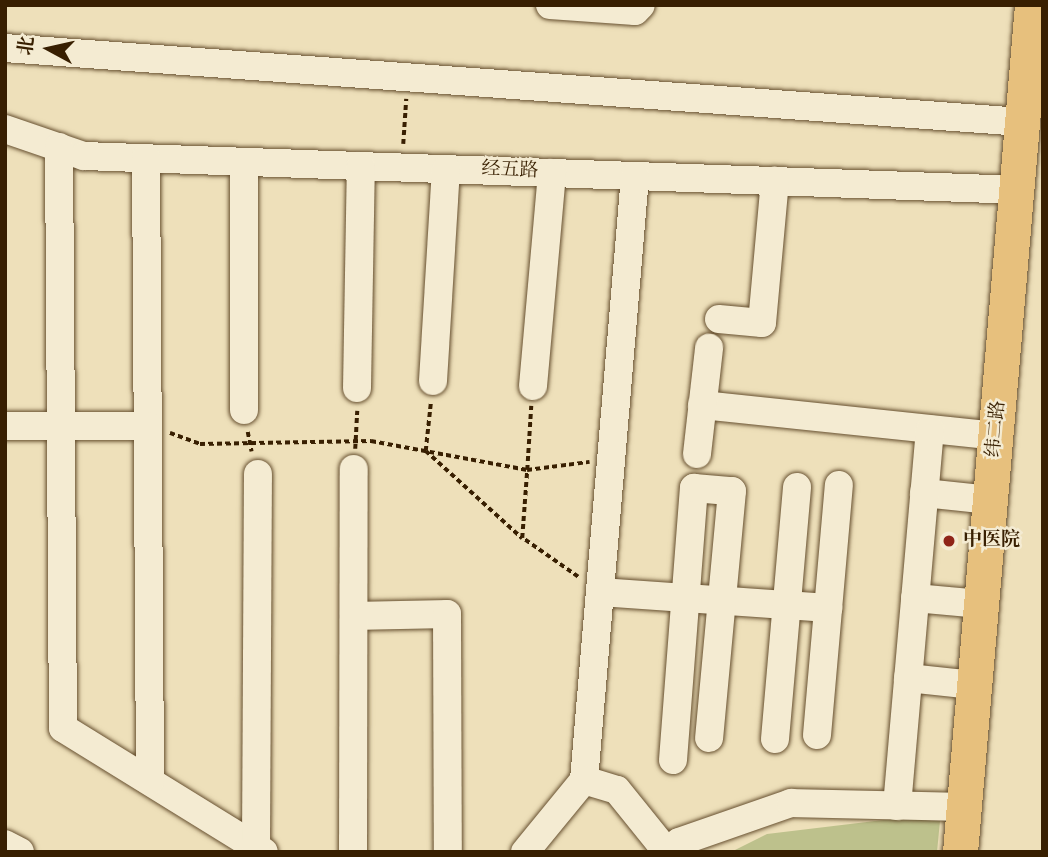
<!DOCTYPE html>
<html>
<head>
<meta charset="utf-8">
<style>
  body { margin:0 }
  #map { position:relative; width:1048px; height:857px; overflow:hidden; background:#eee0ba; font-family:"Old Standard TT","Noto Serif SC",serif }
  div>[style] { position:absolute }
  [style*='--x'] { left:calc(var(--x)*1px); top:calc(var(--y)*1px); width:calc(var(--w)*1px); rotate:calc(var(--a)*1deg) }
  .green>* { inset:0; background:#bdc18c }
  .path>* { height:3.5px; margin-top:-1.75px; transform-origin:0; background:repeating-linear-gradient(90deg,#381f01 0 5px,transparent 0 8.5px) }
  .roads { filter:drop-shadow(0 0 2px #664f2f) drop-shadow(0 0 2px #664f2f) }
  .minor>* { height:28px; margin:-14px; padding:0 14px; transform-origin:14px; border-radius:14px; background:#f4ebd2 }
  .major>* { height:35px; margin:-17.5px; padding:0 17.5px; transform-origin:17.5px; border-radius:17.5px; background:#e7c07d }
  .dots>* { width:19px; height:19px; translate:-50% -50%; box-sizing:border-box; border:4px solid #f4ebd2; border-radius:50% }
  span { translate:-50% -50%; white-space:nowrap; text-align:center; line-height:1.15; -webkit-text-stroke:5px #f4ebd2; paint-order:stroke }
  .street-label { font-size:19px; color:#381f01 }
  .poi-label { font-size:19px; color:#381f01; font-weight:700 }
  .left { translate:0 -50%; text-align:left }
  .frame { position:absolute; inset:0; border:7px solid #381f01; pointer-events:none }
  .north { position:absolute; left:14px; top:14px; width:70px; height:70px; -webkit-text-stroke:5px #f4ebd2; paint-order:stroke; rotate:278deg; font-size:19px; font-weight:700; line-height:28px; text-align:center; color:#381f01 }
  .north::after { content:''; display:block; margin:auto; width:24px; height:32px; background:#381f01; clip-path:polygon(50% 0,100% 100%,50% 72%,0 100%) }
</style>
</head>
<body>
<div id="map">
  <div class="green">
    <i style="clip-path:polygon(900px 818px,940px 821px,937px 852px,731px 852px,767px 834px)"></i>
  </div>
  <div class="path">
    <i style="--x:403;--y:144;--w:45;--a:-86.2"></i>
    <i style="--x:431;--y:404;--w:47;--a:96.1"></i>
    <i style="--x:426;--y:451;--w:130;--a:42.2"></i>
    <i style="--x:248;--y:432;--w:20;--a:79"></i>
    <i style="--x:170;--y:433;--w:32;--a:20"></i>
    <i style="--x:200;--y:444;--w:171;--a:-1"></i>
    <i style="--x:371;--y:441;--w:159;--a:10.5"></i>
    <i style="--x:527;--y:470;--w:64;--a:-86.4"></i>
    <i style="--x:355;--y:449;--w:38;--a:-87"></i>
    <i style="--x:578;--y:577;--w:68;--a:-145.1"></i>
    <i style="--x:522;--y:538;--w:68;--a:-85.8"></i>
    <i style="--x:527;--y:470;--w:63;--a:-7.4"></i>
  </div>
  <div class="roads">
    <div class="minor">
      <i style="--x:550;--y:5;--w:85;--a:4"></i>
      <i style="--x:635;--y:11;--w:8;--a:-45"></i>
      <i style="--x:5;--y:48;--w:1021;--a:4.16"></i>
      <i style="--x:5;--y:129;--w:83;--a:18.9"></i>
      <i style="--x:84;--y:156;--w:935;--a:2.08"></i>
      <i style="--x:59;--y:147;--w:581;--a:89.61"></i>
      <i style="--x:63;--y:728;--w:236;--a:31.7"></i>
      <i style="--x:146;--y:158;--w:623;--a:89.63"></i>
      <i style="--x:244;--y:162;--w:248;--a:90"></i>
      <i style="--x:719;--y:319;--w:43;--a:5.3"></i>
      <i style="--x:762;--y:323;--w:143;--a:-84.8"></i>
      <i style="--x:433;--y:381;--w:212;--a:-86.5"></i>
      <i style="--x:533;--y:386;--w:214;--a:-84.9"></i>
      <i style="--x:357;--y:388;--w:222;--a:-89"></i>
      <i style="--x:702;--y:405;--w:296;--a:6"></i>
      <i style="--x:5;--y:426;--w:143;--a:0"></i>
      <i style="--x:697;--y:454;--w:107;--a:-83.5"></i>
      <i style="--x:924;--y:493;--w:67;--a:6"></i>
      <i style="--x:600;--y:592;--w:229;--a:4"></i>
      <i style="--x:915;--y:598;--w:66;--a:5.2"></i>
      <i style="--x:354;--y:616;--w:93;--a:-1.2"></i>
      <i style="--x:447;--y:614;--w:238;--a:89.8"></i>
      <i style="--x:908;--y:678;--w:66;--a:6.1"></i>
      <i style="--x:817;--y:735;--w:251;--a:-85"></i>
      <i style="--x:775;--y:739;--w:253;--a:-85"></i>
      <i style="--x:673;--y:760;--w:273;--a:-85.6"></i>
      <i style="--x:694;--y:488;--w:38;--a:5"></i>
      <i style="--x:732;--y:491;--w:248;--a:95.3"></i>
      <i style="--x:584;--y:780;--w:606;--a:-85.17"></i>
      <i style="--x:897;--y:806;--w:378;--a:-85"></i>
      <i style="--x:5;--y:844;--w:17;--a:28"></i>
      <i style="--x:256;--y:847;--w:373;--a:-89.7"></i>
      <i style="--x:353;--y:852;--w:383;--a:-89.9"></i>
      <i style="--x:525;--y:852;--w:93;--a:-50.7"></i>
      <i style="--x:584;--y:780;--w:34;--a:17"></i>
      <i style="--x:617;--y:790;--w:80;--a:51.1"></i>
      <i style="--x:670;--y:852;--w:13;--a:-48"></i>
      <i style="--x:679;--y:842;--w:119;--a:-19.2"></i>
      <i style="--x:791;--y:803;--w:172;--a:1.3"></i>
    </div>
    <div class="major">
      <i style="--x:960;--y:852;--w:850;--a:-85.14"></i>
    </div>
  </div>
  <div class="dots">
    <i style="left:949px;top:541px;background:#8f2418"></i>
  </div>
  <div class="street-label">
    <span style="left:510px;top:171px;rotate:2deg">经五路</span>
    <span style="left:997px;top:429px;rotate:-85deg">纬二路</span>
  </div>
  <div class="poi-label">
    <span class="left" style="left:963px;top:541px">中医院</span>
  </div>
  <div class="frame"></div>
  <div class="north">北</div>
</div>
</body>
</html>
